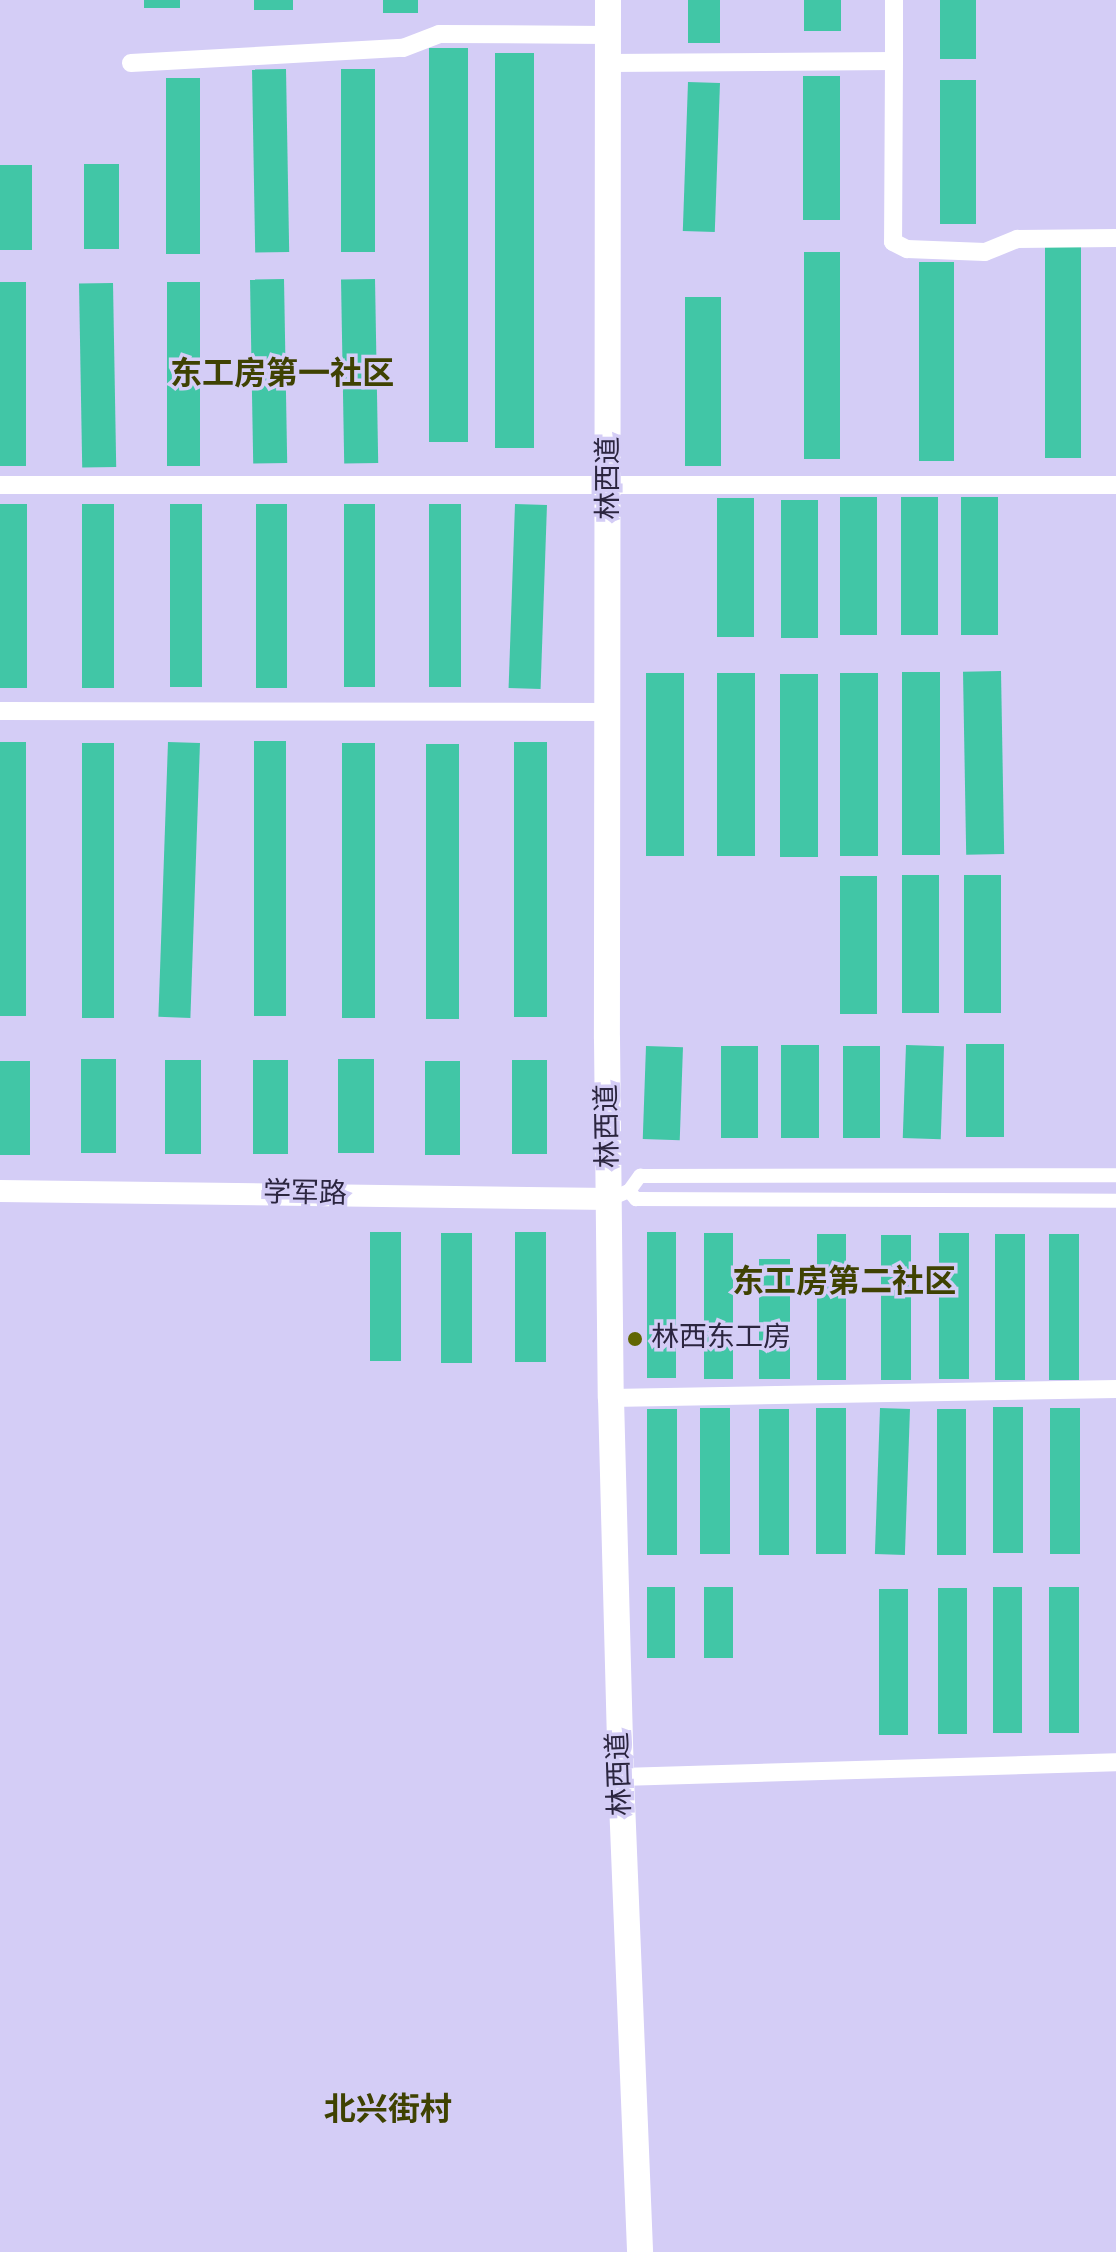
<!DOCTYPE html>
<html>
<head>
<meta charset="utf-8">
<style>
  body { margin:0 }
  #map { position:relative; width:1116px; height:2252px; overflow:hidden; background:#d4cdf6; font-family:Overpass,"Noto Sans SC",sans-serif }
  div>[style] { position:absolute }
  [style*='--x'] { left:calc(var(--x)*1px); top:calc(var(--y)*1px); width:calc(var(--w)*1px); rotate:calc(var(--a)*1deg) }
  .building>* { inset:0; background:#41c6a6; transform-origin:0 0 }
  .pedestrian>* { height:14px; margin:-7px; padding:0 7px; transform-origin:7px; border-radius:7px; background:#fff }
  .minor>* { height:18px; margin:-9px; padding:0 9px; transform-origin:9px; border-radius:9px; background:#fff }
  .tertiary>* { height:22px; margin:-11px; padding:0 11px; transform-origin:11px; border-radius:11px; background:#fff }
  .secondary>* { height:26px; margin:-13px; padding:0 13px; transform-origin:13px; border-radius:13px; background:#fff }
  .dots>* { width:22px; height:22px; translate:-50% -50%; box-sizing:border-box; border:4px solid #d4cdf6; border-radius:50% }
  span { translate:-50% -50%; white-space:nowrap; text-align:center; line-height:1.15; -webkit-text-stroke:7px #d4cdf6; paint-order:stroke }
  .street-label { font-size:28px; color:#2b253f }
  .poi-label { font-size:28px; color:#2b253f }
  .left { translate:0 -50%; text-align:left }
  .quarter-label { font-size:32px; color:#3f4202; font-weight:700 }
</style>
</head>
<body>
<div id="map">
  <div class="building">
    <i style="left:144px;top:0;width:36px;height:8px"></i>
    <i style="left:254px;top:0;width:39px;height:10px"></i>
    <i style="left:383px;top:0;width:35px;height:13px"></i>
    <i style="left:688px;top:0;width:32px;height:43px"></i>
    <i style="left:804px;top:0;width:37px;height:31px"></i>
    <i style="left:940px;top:0;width:36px;height:59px"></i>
    <i style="left:429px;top:48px;width:39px;height:394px"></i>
    <i style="left:495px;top:53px;width:39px;height:395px"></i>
    <i style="left:286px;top:69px;width:183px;height:34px;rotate:89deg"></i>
    <i style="left:341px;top:69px;width:34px;height:183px"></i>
    <i style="left:803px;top:76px;width:37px;height:144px"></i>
    <i style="left:166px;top:78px;width:34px;height:176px"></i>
    <i style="left:940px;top:80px;width:36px;height:144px"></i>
    <i style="left:688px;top:82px;width:32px;height:149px;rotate:2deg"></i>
    <i style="left:84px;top:164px;width:35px;height:85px"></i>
    <i style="left:0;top:165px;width:32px;height:85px"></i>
    <i style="left:1081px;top:246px;width:212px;height:36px;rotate:90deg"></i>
    <i style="left:804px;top:252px;width:36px;height:207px"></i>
    <i style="left:954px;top:262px;width:199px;height:35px;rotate:90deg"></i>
    <i style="left:284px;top:279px;width:184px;height:34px;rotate:89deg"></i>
    <i style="left:375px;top:279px;width:184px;height:34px;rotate:89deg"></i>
    <i style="left:0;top:282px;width:26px;height:184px"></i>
    <i style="left:167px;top:282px;width:33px;height:184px"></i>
    <i style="left:113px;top:283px;width:184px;height:34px;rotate:89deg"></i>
    <i style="left:685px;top:297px;width:36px;height:169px"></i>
    <i style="left:877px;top:497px;width:138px;height:37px;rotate:90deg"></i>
    <i style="left:901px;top:497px;width:37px;height:138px"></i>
    <i style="left:998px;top:497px;width:138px;height:37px;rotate:90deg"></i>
    <i style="left:754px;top:498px;width:139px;height:37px;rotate:90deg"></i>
    <i style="left:781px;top:500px;width:37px;height:138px"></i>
    <i style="left:0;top:504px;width:27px;height:184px"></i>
    <i style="left:82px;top:504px;width:32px;height:184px"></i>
    <i style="left:170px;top:504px;width:32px;height:183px"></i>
    <i style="left:256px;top:504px;width:31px;height:184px"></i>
    <i style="left:344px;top:504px;width:31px;height:183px"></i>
    <i style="left:429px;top:504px;width:32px;height:183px"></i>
    <i style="left:515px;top:504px;width:32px;height:184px;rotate:2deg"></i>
    <i style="left:1001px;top:671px;width:183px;height:38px;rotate:89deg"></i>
    <i style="left:902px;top:672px;width:38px;height:183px"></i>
    <i style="left:646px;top:673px;width:38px;height:183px"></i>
    <i style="left:717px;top:673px;width:38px;height:183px"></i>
    <i style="left:840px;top:673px;width:38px;height:183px"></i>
    <i style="left:780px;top:674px;width:38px;height:183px"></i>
    <i style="left:254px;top:741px;width:32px;height:275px"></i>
    <i style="left:0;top:742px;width:26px;height:274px"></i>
    <i style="left:168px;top:742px;width:32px;height:275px;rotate:2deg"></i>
    <i style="left:514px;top:742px;width:33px;height:275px"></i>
    <i style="left:82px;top:743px;width:32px;height:275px"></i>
    <i style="left:342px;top:743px;width:33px;height:275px"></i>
    <i style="left:426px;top:744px;width:33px;height:275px"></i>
    <i style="left:902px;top:875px;width:37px;height:138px"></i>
    <i style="left:964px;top:875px;width:37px;height:138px"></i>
    <i style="left:840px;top:876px;width:37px;height:138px"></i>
    <i style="left:966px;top:1044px;width:38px;height:93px"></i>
    <i style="left:781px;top:1045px;width:38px;height:93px"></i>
    <i style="left:906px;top:1045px;width:38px;height:93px;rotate:2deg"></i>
    <i style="left:646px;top:1046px;width:37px;height:93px;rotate:2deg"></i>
    <i style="left:721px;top:1046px;width:37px;height:92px"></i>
    <i style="left:843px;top:1046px;width:37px;height:92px"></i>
    <i style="left:81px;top:1059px;width:35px;height:94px"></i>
    <i style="left:338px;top:1059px;width:36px;height:94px"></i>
    <i style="left:165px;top:1060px;width:36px;height:94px"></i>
    <i style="left:253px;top:1060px;width:35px;height:94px"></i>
    <i style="left:512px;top:1060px;width:35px;height:94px"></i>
    <i style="left:0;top:1061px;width:30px;height:94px"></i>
    <i style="left:425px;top:1061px;width:35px;height:94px"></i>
    <i style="left:370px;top:1232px;width:31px;height:129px"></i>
    <i style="left:546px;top:1232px;width:130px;height:31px;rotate:90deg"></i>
    <i style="left:647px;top:1232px;width:29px;height:146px"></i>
    <i style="left:441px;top:1233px;width:31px;height:130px"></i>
    <i style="left:704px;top:1233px;width:29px;height:146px"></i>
    <i style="left:939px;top:1233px;width:30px;height:146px"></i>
    <i style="left:817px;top:1234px;width:29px;height:146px"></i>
    <i style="left:995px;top:1234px;width:30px;height:146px"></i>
    <i style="left:1049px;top:1234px;width:30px;height:146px"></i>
    <i style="left:881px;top:1235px;width:30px;height:145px"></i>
    <i style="left:759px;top:1259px;width:31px;height:120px"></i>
    <i style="left:993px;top:1407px;width:30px;height:146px"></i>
    <i style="left:700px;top:1408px;width:30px;height:146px"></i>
    <i style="left:816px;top:1408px;width:30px;height:146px"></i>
    <i style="left:880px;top:1408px;width:30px;height:146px;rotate:2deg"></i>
    <i style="left:1050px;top:1408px;width:30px;height:146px"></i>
    <i style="left:647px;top:1409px;width:30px;height:146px"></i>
    <i style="left:759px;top:1409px;width:30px;height:146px"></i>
    <i style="left:937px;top:1409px;width:29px;height:146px"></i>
    <i style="left:647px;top:1587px;width:28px;height:71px"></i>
    <i style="left:704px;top:1587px;width:29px;height:71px"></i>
    <i style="left:993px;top:1587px;width:29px;height:146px"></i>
    <i style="left:1049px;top:1587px;width:30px;height:146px"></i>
    <i style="left:938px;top:1588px;width:29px;height:146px"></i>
    <i style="left:879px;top:1589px;width:29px;height:146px"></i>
  </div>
  <div class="pedestrian">
    <i style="--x:629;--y:1191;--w:19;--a:-54"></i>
    <i style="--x:640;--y:1176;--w:476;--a:-0.1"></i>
    <i style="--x:610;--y:1199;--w:21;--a:-23"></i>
    <i style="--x:629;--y:1191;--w:11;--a:49"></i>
    <i style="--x:636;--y:1199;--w:480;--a:0.2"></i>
  </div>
  <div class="minor">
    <i style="--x:894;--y:0;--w:61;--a:90"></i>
    <i style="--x:131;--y:63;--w:272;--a:-3.2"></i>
    <i style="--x:403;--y:48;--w:39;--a:-21"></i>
    <i style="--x:439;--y:34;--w:169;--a:0.3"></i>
    <i style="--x:608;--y:63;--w:286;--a:-0.4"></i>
    <i style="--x:894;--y:61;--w:181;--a:90.3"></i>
    <i style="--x:893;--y:242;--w:16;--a:27"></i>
    <i style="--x:907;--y:249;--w:78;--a:2.2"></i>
    <i style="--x:985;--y:252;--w:35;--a:-22"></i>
    <i style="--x:1017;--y:239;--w:99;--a:-0.6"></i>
    <i style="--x:0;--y:485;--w:1116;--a:0"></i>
    <i style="--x:0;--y:711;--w:609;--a:0.09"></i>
    <i style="--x:611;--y:1398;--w:505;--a:-1.02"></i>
    <i style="--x:621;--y:1777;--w:495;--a:-1.7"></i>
  </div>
  <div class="tertiary">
    <i style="--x:0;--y:1191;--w:610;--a:0.75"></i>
  </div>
  <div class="secondary">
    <i style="--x:608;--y:0;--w:1039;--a:90.06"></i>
    <i style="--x:607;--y:1039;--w:359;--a:89.4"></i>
    <i style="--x:611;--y:1398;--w:379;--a:88.5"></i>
    <i style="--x:621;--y:1777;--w:475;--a:87.7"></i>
  </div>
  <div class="dots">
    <i style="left:635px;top:1339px;background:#616603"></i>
  </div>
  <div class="street-label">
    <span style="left:610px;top:478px;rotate:-90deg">林西道</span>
    <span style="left:609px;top:1126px;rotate:-91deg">林西道</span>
    <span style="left:305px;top:1195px;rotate:1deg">学军路</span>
    <span style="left:621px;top:1774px;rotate:-92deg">林西道</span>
  </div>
  <div class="poi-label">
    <span class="left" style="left:651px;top:1339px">林西东工房</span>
  </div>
  <div class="quarter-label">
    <span style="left:282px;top:376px">东工房第一社区</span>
    <span style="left:844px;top:1284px">东工房第二社区</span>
    <span style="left:388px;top:2112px">北兴街村</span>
  </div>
</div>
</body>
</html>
